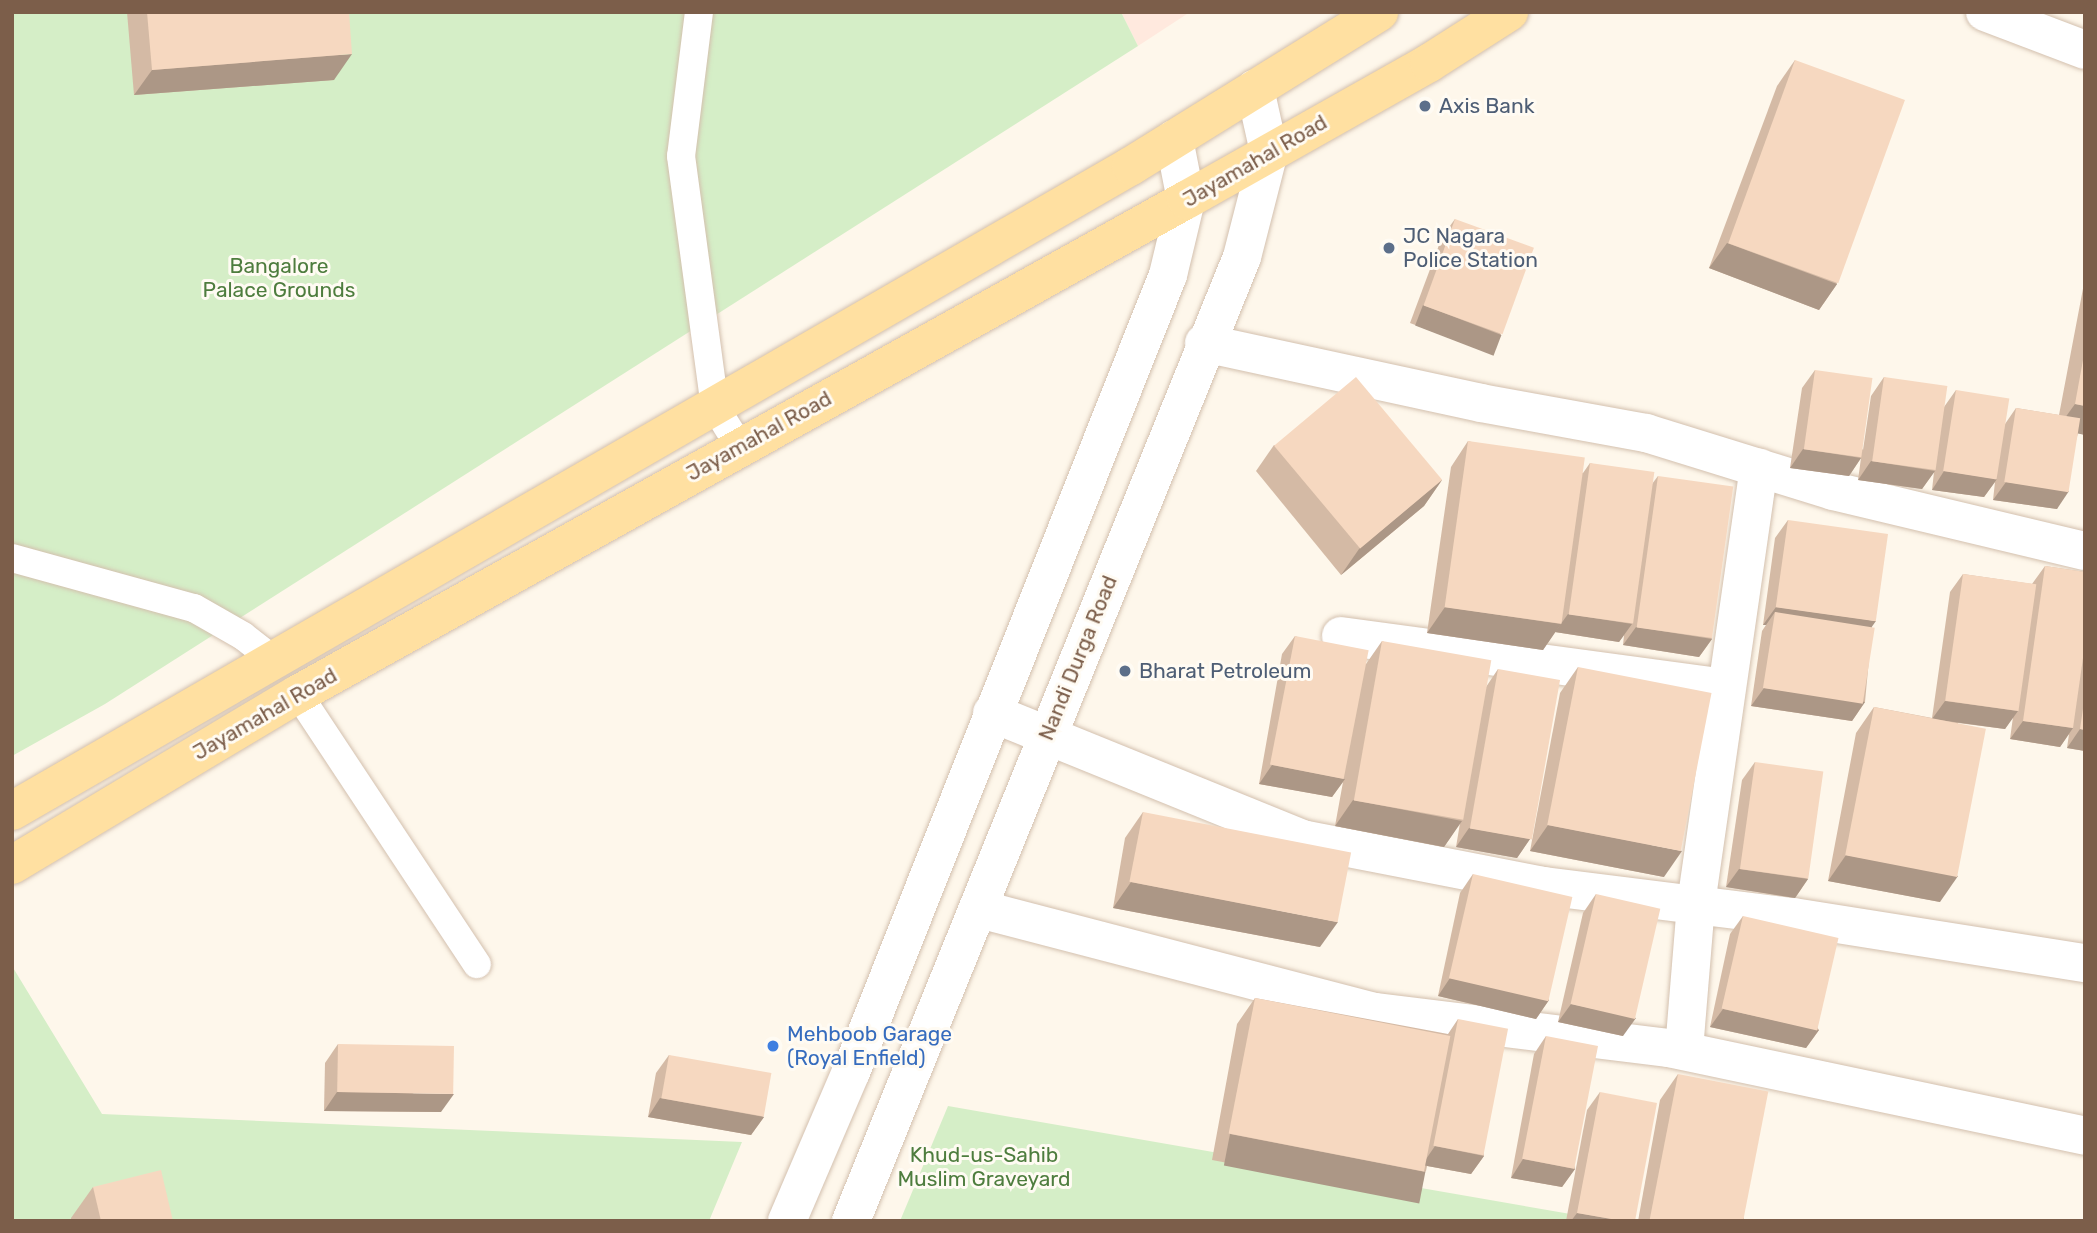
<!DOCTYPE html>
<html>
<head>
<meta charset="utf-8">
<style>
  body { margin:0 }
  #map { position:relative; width:2097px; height:1233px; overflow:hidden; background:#fef7eb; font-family:Rubik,sans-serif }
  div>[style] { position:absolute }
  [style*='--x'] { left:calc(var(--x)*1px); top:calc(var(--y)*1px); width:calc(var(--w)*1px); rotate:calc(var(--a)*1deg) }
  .commercial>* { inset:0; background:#ffe9de }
  .green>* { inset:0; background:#d5eec7 }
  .roads { filter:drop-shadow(0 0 2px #d3c0ae) drop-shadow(0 0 2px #d3c0ae) }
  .lane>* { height:28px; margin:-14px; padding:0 14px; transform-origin:14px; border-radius:14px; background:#fff }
  .street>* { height:38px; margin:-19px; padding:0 19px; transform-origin:19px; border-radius:19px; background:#fff }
  .secondary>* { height:38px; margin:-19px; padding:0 19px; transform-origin:19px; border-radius:19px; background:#fff }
  .primary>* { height:38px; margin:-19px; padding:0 19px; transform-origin:19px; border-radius:19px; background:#ffe0a1 }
  .wall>* { inset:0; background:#d4baa5 }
  .shaded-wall>* { inset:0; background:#ac9786; transform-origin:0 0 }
  .building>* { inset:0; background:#f6d8c0; transform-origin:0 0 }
  .dots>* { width:19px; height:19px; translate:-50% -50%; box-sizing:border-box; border:4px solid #fffbf3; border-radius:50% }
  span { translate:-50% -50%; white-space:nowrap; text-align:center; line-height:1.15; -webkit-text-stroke:6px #fffbf3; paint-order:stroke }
  .service-label { font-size:21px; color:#4e5e75 }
  .left { translate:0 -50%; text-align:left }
  .street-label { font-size:21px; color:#7c5e4a }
  .park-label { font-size:21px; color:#4e7d3e }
  .shop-label { font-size:21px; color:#366cbe }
  .frame { position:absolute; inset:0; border:14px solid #7c5e4a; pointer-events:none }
</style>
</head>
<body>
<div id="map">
  <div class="commercial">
    <i style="clip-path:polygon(1121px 12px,1190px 12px,1138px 46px)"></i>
  </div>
  <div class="green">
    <i style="clip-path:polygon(12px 12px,1121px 12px,1138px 46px,105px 704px,12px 756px)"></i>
    <i style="clip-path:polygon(12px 966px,102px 1114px,742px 1142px,709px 1221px,12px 1221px)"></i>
    <i style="clip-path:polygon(948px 1106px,1611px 1221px,900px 1221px)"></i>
  </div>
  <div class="roads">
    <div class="lane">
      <i style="--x:699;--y:12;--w:145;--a:97.1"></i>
      <i style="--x:681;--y:156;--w:253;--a:82.3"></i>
      <i style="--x:715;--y:407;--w:47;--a:58"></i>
      <i style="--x:12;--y:558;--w:189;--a:15.4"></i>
      <i style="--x:194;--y:608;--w:56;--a:29.7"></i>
      <i style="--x:243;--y:636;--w:37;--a:38"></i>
      <i style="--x:298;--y:694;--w:324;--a:56.5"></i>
    </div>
    <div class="street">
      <i style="--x:1204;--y:343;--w:283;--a:12.2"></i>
      <i style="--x:1481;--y:403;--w:168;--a:10.3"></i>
      <i style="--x:1646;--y:433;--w:196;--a:17.2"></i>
      <i style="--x:1833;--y:491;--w:259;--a:13.4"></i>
      <i style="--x:1341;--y:636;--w:388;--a:7.7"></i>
      <i style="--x:992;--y:713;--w:335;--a:22.1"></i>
      <i style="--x:1302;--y:839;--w:246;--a:11"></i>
      <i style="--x:1543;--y:886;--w:252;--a:7.1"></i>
      <i style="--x:1793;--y:917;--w:296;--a:9"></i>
      <i style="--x:979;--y:909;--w:409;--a:14.6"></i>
      <i style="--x:1375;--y:1012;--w:296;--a:7"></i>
      <i style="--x:1669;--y:1048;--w:425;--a:11.9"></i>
      <i style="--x:1684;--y:1050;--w:146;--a:-85.3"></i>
      <i style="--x:1696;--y:904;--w:441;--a:-81.8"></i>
    </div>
    <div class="secondary">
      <i style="--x:1985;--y:12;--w:107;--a:20.8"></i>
      <i style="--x:787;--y:1221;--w:162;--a:-66.8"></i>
      <i style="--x:851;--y:1072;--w:858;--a:-68.31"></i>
      <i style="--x:1168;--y:275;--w:77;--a:-76.5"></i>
      <i style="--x:1186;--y:200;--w:62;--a:-101.1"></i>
      <i style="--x:851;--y:1221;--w:1040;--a:-67.92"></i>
      <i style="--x:1242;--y:257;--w:108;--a:-75.6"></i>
      <i style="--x:1269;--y:152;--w:65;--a:-102.5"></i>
    </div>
    <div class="primary">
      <i style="--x:12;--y:811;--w:1292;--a:-29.96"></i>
      <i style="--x:1131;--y:166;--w:292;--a:-31.8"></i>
      <i style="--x:12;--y:865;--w:333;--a:-30.9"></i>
      <i style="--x:298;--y:694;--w:1016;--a:-29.09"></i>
      <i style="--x:1186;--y:200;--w:279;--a:-29.4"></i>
      <i style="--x:1429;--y:63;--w:95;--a:-32.5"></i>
    </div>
  </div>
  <div class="wall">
    <i style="clip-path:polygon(127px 12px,349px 12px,334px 80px,134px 95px)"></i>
    <i style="clip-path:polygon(1795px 60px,1837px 284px,1819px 310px,1709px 268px,1777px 86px)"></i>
    <i style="clip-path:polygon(1455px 219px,1501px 335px,1489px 353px,1410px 323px,1442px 237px)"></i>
    <i style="clip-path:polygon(2085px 278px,2085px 435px,2078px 433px,2057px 509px,1993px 500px,1995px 482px,1984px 497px,1932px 490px,1934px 472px,1922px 489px,1858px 480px,1861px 458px,1849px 476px,1790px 468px,1802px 388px,1815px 370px,1863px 450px,1871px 396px,1884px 377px,1944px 407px,1956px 390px,2005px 424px,2016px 408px,2059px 415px)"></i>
    <i style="clip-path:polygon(1468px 441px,1583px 473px,1590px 463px,1652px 484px,1658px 476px,1712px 639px,1699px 657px,1623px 645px,1624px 635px,1619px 642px,1555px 632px,1543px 650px,1427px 633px,1451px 467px)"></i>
    <i style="clip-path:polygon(1274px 445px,1442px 480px,1424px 506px,1341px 575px,1256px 471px)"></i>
    <i style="clip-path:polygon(1788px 520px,1872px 627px,1865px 702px,1852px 721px,1751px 706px,1762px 631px,1766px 625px,1763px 625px,1775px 538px)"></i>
    <i style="clip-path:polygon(2045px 566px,2085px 572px,2085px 751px,2067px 748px,2069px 734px,2060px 747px,2010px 739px,2013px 717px,2005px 729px,1958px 723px,1940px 902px,1828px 881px,1856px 733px,1874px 707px,1932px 718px,1950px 592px,1963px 574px,2032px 584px)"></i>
    <i style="clip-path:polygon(1295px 636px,1366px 664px,1382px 641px,1486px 687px,1498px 669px,1530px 839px,1517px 858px,1456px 847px,1460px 823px,1444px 847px,1335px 826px,1343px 782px,1332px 797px,1259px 784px,1282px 654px)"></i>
    <i style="clip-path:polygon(1578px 667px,1664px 877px,1530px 851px,1560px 693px)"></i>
    <i style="clip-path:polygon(1755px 762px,1808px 879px,1795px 898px,1726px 887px,1742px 780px)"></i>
    <i style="clip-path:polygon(1143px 812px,1320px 947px,1113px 908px,1125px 838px)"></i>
    <i style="clip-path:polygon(1473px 874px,1549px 1000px,1536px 1019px,1438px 996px,1460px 893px)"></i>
    <i style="clip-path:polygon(1596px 894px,1623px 1036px,1558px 1022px,1583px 913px)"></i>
    <i style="clip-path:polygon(1743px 916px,1819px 1030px,1806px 1048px,1710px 1027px,1730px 934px)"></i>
    <i style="clip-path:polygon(1255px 998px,1448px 1034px,1458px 1019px,1484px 1156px,1471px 1174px,1427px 1166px,1426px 1171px,1408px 1197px,1212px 1160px,1237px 1024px)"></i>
    <i style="clip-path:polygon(1546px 1036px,1575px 1169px,1562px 1187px,1511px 1178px,1534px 1054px)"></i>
    <i style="clip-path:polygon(338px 1044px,441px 1112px,324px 1111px,325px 1063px)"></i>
    <i style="clip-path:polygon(669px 1055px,764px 1117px,751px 1135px,648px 1117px,656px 1073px)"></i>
    <i style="clip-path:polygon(1678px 1074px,1745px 1221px,1638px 1221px,1660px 1100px)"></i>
    <i style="clip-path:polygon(1600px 1092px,1635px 1221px,1566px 1221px,1587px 1110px)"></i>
    <i style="clip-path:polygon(93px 1187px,173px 1221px,71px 1221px,71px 1218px)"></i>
  </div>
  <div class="shaded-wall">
    <i style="clip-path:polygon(352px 54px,334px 80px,134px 95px,152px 70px)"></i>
    <i style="clip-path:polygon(1727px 243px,1837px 284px,1819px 310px,1709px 268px)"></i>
    <i style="left:1423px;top:305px;width:84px;height:22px;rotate:21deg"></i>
    <i style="clip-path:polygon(2075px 404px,2085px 406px,2085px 435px,2057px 429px)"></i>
    <i style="clip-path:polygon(1803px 449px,1861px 458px,1849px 476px,1790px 468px)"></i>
    <i style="clip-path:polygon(1871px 461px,1935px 471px,1922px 489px,1858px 480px)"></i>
    <i style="clip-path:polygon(1944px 471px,1997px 479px,1984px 497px,1932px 490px)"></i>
    <i style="clip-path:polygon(1442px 480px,1424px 506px,1341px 575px,1359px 549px)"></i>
    <i style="clip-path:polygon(2006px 482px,2069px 491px,2057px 509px,1993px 500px)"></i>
    <i style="clip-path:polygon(1445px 607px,1561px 624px,1543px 650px,1427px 633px)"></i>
    <i style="clip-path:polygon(1776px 607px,1876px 621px,1863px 639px,1775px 612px,1766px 625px,1763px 625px)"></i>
    <i style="clip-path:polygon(1568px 614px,1632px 624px,1619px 642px,1555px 632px)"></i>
    <i style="clip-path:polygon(1636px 627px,1712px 639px,1699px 657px,1623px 645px)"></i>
    <i style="clip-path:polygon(1764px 688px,1865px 702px,1852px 721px,1751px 706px)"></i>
    <i style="clip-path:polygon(1945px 701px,2018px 711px,2005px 729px,1932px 719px)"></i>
    <i style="clip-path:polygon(2023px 721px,2073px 728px,2060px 747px,2010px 739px)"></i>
    <i style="clip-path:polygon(2080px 729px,2085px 730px,2085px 751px,2067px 748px)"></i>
    <i style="clip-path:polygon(1272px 765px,1345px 779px,1332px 797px,1259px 784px)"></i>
    <i style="clip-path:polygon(1353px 800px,1462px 821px,1444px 847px,1335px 826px)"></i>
    <i style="clip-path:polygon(1548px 825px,1682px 851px,1664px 877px,1530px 851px)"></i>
    <i style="clip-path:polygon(1469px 828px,1530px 839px,1517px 858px,1456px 847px)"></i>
    <i style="clip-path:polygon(1846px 855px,1958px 876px,1940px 902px,1828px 881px)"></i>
    <i style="clip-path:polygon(1739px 869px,1808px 879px,1795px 898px,1726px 887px)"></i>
    <i style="clip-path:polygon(1131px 882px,1338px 922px,1320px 947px,1113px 908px)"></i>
    <i style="clip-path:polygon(1450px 978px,1549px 1000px,1536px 1019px,1438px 996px)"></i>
    <i style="clip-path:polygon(1571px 1004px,1636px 1018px,1623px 1036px,1558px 1022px)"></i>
    <i style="clip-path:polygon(1723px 1009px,1819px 1030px,1806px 1048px,1710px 1027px)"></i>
    <i style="clip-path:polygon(337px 1092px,454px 1094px,441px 1112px,324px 1111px)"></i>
    <i style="clip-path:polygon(660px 1098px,764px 1117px,751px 1135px,648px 1117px)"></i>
    <i style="left:1230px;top:1134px;width:199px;height:32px;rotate:11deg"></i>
    <i style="clip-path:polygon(1435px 1146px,1484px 1156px,1471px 1174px,1422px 1165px)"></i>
    <i style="clip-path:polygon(1523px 1159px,1575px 1169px,1562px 1187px,1511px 1178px)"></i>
    <i style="clip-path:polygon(1577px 1213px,1623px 1221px,1571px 1221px)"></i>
  </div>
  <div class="building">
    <i style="clip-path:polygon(147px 12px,349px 12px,352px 54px,152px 70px)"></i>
    <i style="left:1795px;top:60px;width:117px;height:195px;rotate:20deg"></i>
    <i style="left:1455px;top:219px;width:84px;height:92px;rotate:20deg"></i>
    <i style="clip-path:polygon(2085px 349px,2085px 406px,2075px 404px)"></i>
    <i style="left:1815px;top:370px;width:58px;height:80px;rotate:8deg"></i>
    <i style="left:1356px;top:377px;width:134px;height:107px;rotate:50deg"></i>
    <i style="left:1884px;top:377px;width:64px;height:85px;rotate:8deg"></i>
    <i style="left:1956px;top:390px;width:54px;height:82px;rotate:9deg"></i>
    <i style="left:2016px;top:408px;width:65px;height:75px;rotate:9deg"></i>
    <i style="left:1468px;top:441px;width:118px;height:168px;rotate:8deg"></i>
    <i style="left:1590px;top:463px;width:65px;height:153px;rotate:8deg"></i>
    <i style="left:1658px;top:476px;width:76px;height:153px;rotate:8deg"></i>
    <i style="left:1788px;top:520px;width:101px;height:88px;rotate:8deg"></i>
    <i style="clip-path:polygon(2045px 566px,2085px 572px,2085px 644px,2073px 728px,2023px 721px)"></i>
    <i style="left:1963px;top:574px;width:74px;height:128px;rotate:8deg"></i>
    <i style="left:1775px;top:612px;width:101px;height:77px;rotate:9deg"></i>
    <i style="left:1295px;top:636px;width:75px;height:131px;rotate:11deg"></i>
    <i style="left:1382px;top:641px;width:111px;height:162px;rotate:10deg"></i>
    <i style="left:1578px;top:667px;width:136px;height:161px;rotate:11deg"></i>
    <i style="left:1498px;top:669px;width:63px;height:162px;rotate:10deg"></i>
    <i style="clip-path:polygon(2085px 695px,2085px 730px,2080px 729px)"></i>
    <i style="left:1874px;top:707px;width:114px;height:151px;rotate:11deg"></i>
    <i style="left:1755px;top:762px;width:69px;height:108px;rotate:8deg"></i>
    <i style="left:1143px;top:812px;width:212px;height:71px;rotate:11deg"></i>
    <i style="left:1473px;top:874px;width:102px;height:107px;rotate:13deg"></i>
    <i style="left:1596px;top:894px;width:66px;height:113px;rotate:13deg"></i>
    <i style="left:1743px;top:916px;width:98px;height:95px;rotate:13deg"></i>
    <i style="left:1255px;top:998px;width:199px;height:138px;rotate:11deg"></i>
    <i style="left:1458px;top:1019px;width:51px;height:129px;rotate:11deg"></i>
    <i style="left:1546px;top:1036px;width:53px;height:125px;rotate:11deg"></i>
    <i style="left:338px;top:1044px;width:116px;height:48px;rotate:1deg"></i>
    <i style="left:669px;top:1055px;width:104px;height:44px;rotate:10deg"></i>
    <i style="left:1678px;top:1074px;width:92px;height:149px;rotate:11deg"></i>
    <i style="clip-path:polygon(1600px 1092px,1657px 1103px,1635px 1221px,1623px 1221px,1577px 1213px)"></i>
    <i style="clip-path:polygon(161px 1170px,173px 1221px,101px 1221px,93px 1187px)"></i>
  </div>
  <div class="dots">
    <i style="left:1425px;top:106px;background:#5c6f8a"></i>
    <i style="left:1389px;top:248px;background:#5c6f8a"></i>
    <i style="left:1125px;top:671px;background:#5c6f8a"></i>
    <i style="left:773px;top:1046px;background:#3f7fe0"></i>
  </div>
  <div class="service-label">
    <span class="left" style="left:1439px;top:106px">Axis Bank</span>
    <span class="left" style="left:1403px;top:248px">JC Nagara<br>Police Station</span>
    <span class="left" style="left:1139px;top:671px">Bharat Petroleum</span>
  </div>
  <div class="street-label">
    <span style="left:1255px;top:161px;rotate:-30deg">Jayamahal Road</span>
    <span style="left:759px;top:436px;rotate:-29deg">Jayamahal Road</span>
    <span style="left:1078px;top:658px;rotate:-68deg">Nandi Durga Road</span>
    <span style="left:265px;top:714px;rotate:-30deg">Jayamahal Road</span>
  </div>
  <div class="park-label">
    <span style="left:279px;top:278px">Bangalore<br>Palace Grounds</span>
    <span style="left:984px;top:1167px">Khud-us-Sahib<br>Muslim Graveyard</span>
  </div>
  <div class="shop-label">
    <span class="left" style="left:787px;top:1046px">Mehboob Garage<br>(Royal Enfield)</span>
  </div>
  <div class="frame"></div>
</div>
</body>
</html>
